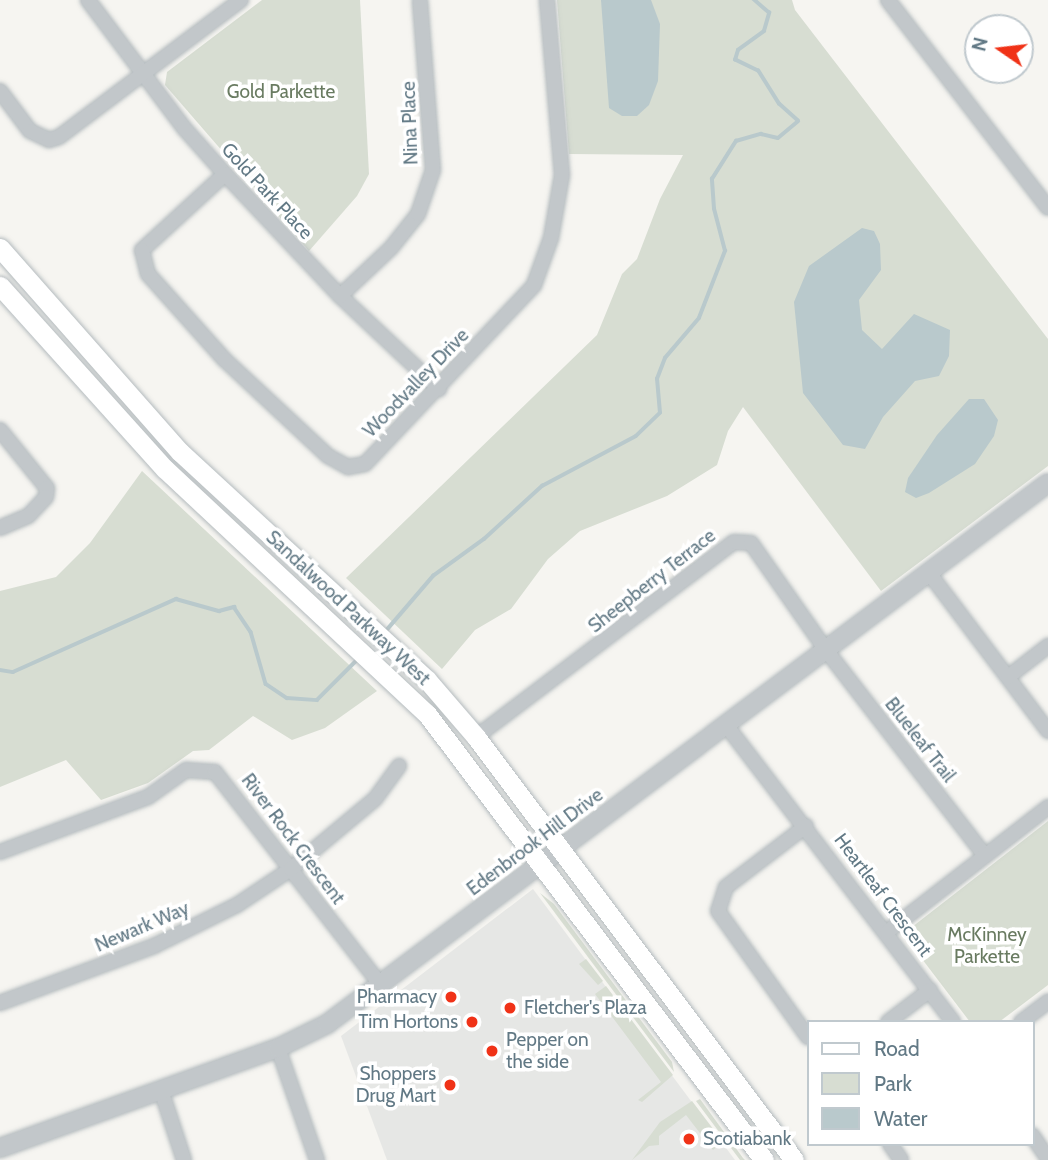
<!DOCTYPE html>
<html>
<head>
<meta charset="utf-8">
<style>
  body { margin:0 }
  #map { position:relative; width:1048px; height:1160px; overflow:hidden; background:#f6f5f1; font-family:Cabin,sans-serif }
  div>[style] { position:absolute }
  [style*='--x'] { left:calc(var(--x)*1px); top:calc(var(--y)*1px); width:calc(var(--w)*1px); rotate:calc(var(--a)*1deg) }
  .built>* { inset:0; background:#e6e7e5 }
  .green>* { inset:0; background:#d7ddd2 }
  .water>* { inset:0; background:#b9c9cc }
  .stream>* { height:3.5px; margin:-1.75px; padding:0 1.75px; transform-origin:1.75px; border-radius:1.75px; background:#b9c9cc }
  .roads { filter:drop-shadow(0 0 2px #b4bbbe) drop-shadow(0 0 2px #b4bbbe) }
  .minor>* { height:14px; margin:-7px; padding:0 7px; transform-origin:7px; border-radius:7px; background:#c2c7ca }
  .tertiary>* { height:18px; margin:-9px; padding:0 9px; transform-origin:9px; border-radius:9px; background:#c2c7ca }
  .secondary>* { height:19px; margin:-9.5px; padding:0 9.5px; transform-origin:9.5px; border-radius:9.5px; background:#fff }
  .dots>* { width:19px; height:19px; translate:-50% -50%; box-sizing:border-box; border:4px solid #fff; border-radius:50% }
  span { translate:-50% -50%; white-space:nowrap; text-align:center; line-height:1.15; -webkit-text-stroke:7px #fff; paint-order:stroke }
  .park-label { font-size:19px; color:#697b61 }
  .street-label { font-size:19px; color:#627985 }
  .poi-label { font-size:19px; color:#627985 }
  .right { translate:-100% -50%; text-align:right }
  .left { translate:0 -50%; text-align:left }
  .legend { position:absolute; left:807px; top:1020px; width:228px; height:126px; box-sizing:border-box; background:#fff; border:2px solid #c0c9ce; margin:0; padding:9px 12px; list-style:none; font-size:21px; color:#627985 }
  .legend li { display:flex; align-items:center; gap:14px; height:35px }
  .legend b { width:35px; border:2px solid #c0c9ce }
  .north { position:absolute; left:964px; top:14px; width:70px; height:70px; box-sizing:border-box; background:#fff; border:2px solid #c0c9ce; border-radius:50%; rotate:284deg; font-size:19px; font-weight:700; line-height:28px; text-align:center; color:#627985 }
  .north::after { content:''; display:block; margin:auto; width:24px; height:32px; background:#f03217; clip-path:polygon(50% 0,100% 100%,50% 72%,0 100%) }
</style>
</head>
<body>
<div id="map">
  <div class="built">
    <i style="clip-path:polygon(533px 889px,735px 1160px,387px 1160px,341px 1036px)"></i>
  </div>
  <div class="green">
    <i style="clip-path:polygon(262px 0,360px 0,369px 174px,357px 196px,309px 251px,165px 85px,167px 72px)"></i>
    <i style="clip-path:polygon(557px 0,792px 0,795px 10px,1048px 339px,1048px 466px,881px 591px,743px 407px,728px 431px,717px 465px,667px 496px,580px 531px,548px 559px,511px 609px,475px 630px,442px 669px,346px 578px,597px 335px,622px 274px,637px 259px,660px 199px,683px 155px,569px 154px)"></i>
    <i style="clip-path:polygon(142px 471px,377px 691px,325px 728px,292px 740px,253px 716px,209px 750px,193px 751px,148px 783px,101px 800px,66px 760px,0 787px,0 591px,56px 577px,90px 543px)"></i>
    <i style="clip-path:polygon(1048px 821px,1048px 985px,999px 1022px,970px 1022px,903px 934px)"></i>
    <i style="clip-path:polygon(540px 893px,554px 904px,672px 1062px,674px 1072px)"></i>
    <i style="clip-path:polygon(586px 959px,603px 981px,598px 985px,579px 964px)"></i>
    <i style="clip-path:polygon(606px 986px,673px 1075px,642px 1102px,638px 1100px,661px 1082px,595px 994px)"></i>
    <i style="clip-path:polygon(700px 1099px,743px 1158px,745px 1160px,740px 1160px,696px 1101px)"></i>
    <i style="clip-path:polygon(692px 1101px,723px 1142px,713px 1150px,686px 1115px,659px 1136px,659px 1145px,649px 1146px,632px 1160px,660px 1122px)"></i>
  </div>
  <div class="water">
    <i style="clip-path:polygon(601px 0,651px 0,660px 24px,658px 81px,649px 105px,637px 116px,622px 116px,609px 108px)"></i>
    <i style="clip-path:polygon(862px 228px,874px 231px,880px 244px,881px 270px,859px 300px,862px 330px,882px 349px,914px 314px,950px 330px,949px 356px,939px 376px,915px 381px,883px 417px,865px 449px,843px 445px,803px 393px,794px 302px,809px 266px)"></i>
    <i style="clip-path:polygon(969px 399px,984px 399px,998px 420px,994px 436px,975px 464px,929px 493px,916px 498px,905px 492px,908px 478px,937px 435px)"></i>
  </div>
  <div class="stream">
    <i style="--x:385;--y:632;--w:74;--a:-49.4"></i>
    <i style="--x:433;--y:576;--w:63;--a:-36"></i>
    <i style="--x:484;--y:539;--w:79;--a:-42.4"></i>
    <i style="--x:542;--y:486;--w:106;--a:-28"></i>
    <i style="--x:636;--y:436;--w:33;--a:-44"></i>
    <i style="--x:660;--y:413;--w:34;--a:-95"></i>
    <i style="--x:657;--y:379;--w:22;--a:-69"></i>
    <i style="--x:665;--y:358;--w:52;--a:-49.6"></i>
    <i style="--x:699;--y:318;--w:72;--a:-68.8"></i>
    <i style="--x:725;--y:251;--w:43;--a:-104.7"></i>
    <i style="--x:714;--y:209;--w:30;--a:-94"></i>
    <i style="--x:712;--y:179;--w:45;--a:-57.7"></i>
    <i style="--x:736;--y:141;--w:26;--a:-16"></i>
    <i style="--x:761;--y:134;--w:17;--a:13"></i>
    <i style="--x:778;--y:138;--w:26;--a:-40"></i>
    <i style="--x:798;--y:121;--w:25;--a:-138"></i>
    <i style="--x:779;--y:104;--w:39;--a:-122"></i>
    <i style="--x:758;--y:71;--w:25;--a:-154"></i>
    <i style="--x:735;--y:60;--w:10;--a:-73"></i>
    <i style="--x:738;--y:50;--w:32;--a:-36"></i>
    <i style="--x:764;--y:31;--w:19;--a:-74"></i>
    <i style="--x:769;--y:13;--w:20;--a:-139"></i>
    <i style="--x:0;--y:670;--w:13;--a:9"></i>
    <i style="--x:13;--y:672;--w:179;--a:-24.1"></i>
    <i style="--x:176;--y:599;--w:45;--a:15.6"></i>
    <i style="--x:219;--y:611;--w:16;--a:-15"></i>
    <i style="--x:234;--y:607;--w:30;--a:56"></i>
    <i style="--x:251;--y:632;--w:54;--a:73.9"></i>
    <i style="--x:266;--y:684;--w:25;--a:34"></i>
    <i style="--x:287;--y:698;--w:30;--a:4"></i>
    <i style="--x:317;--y:700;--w:57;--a:-45"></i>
  </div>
  <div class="roads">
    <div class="minor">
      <i style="--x:88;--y:0;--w:160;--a:53.1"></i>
      <i style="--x:184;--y:128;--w:62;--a:48.3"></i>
      <i style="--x:225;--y:174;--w:168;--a:46.7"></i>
      <i style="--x:340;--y:296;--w:136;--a:43.2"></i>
      <i style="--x:888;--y:0;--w:262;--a:52.4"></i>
      <i style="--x:0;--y:91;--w:50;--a:53.1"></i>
      <i style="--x:30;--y:131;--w:21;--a:25"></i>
      <i style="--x:49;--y:140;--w:10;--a:-17"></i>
      <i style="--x:59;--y:137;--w:228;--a:-37"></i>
      <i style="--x:225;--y:174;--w:113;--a:137.5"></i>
      <i style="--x:142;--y:250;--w:25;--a:76"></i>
      <i style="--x:148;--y:274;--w:115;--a:48.2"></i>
      <i style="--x:225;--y:360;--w:141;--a:43"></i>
      <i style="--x:328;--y:456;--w:23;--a:29"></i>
      <i style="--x:348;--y:467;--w:17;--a:-10"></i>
      <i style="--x:365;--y:464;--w:246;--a:-46.6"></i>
      <i style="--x:534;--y:285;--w:50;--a:-70.1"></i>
      <i style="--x:551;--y:238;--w:64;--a:-80.1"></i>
      <i style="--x:562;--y:175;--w:176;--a:-94.9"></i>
      <i style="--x:340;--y:296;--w:70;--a:-43.3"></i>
      <i style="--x:391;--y:248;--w:43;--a:-51.5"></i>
      <i style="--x:418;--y:214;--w:46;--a:-71.2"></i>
      <i style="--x:433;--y:170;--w:170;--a:-94.4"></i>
      <i style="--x:0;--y:430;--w:75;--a:51"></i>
      <i style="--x:47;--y:488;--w:9;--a:96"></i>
      <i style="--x:46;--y:497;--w:26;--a:133"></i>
      <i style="--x:28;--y:516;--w:30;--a:157"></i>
      <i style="--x:929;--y:573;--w:198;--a:53"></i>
      <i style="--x:1008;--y:677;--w:51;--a:-37.8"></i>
      <i style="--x:726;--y:725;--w:374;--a:52.6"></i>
      <i style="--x:476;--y:737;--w:323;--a:-37.1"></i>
      <i style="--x:734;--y:542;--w:17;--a:3"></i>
      <i style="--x:751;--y:543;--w:131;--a:55"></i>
      <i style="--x:826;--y:650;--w:257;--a:52.3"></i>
      <i style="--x:806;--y:826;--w:101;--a:142.7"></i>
      <i style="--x:726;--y:887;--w:25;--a:108"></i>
      <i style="--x:718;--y:911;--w:155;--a:54.5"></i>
      <i style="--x:0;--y:852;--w:158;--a:-20.4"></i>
      <i style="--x:148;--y:797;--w:47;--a:-35.4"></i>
      <i style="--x:186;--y:770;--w:29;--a:4"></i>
      <i style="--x:215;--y:772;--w:269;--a:52.1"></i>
      <i style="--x:887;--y:932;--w:204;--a:-37.8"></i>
      <i style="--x:0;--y:1003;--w:164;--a:-20.3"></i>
      <i style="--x:154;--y:946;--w:93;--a:-26.3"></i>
      <i style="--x:237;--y:905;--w:65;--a:-33.7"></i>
      <i style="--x:291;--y:869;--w:109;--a:-39.8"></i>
      <i style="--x:375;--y:799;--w:41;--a:-54"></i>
      <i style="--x:888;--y:1022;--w:53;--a:-37.3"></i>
      <i style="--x:1021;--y:1022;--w:34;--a:-37"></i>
      <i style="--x:278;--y:1048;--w:119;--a:70.8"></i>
      <i style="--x:161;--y:1090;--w:74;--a:71.8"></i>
      <i style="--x:1032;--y:1135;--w:29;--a:56"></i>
      <i style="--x:890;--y:1144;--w:19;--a:55"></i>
    </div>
    <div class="tertiary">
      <i style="--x:0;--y:1148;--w:295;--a:-19.8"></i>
      <i style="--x:278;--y:1048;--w:55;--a:-26.1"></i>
      <i style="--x:327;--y:1024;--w:901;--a:-36.88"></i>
    </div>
    <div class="secondary">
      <i style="--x:0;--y:248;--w:272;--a:48.6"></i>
      <i style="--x:180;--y:452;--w:336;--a:42.7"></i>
      <i style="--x:427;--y:680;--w:75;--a:49.3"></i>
      <i style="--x:476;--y:737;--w:529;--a:53.07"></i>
      <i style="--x:0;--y:286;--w:246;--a:48"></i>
      <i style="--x:165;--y:469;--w:359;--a:43.1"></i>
      <i style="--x:427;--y:714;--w:559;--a:52.93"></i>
    </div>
  </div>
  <div class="dots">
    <i style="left:451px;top:997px;background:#f03217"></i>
    <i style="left:510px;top:1008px;background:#f03217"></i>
    <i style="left:472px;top:1022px;background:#f03217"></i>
    <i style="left:492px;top:1051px;background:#f03217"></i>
    <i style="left:450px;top:1085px;background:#f03217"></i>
    <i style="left:689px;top:1139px;background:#f03217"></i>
  </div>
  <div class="park-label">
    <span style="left:281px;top:92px">Gold Parkette</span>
    <span style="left:987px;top:946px">McKinney<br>Parkette</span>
  </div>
  <div class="street-label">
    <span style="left:410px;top:123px;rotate:-92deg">Nina Place</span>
    <span style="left:267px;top:191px;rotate:47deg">Gold Park Place</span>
    <span style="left:416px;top:383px;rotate:-46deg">Woodvalley Drive</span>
    <span style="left:652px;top:581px;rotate:-38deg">Sheepberry Terrace</span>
    <span style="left:348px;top:608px;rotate:43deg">Sandalwood Parkway West</span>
    <span style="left:920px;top:740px;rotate:52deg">Blueleaf Trail</span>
    <span style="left:293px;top:839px;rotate:53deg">River Rock Crescent</span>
    <span style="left:535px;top:842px;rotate:-37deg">Edenbrook Hill Drive</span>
    <span style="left:883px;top:895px;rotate:53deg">Heartleaf Crescent</span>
    <span style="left:142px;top:927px;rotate:-23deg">Newark Way</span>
  </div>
  <div class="poi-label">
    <span class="right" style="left:437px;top:997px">Pharmacy</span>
    <span class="left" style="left:524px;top:1008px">Fletcher's Plaza</span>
    <span class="right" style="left:458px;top:1022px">Tim Hortons</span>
    <span class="left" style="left:506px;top:1051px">Pepper on<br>the side</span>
    <span class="right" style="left:436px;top:1085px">Shoppers<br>Drug Mart</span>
    <span class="left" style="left:703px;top:1139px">Scotiabank</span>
  </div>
  <ul class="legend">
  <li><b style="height:9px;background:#fff"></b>Road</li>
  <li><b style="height:19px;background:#d7ddd2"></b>Park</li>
  <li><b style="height:19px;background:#b9c9cc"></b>Water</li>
  </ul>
  <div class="north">N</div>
</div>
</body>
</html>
